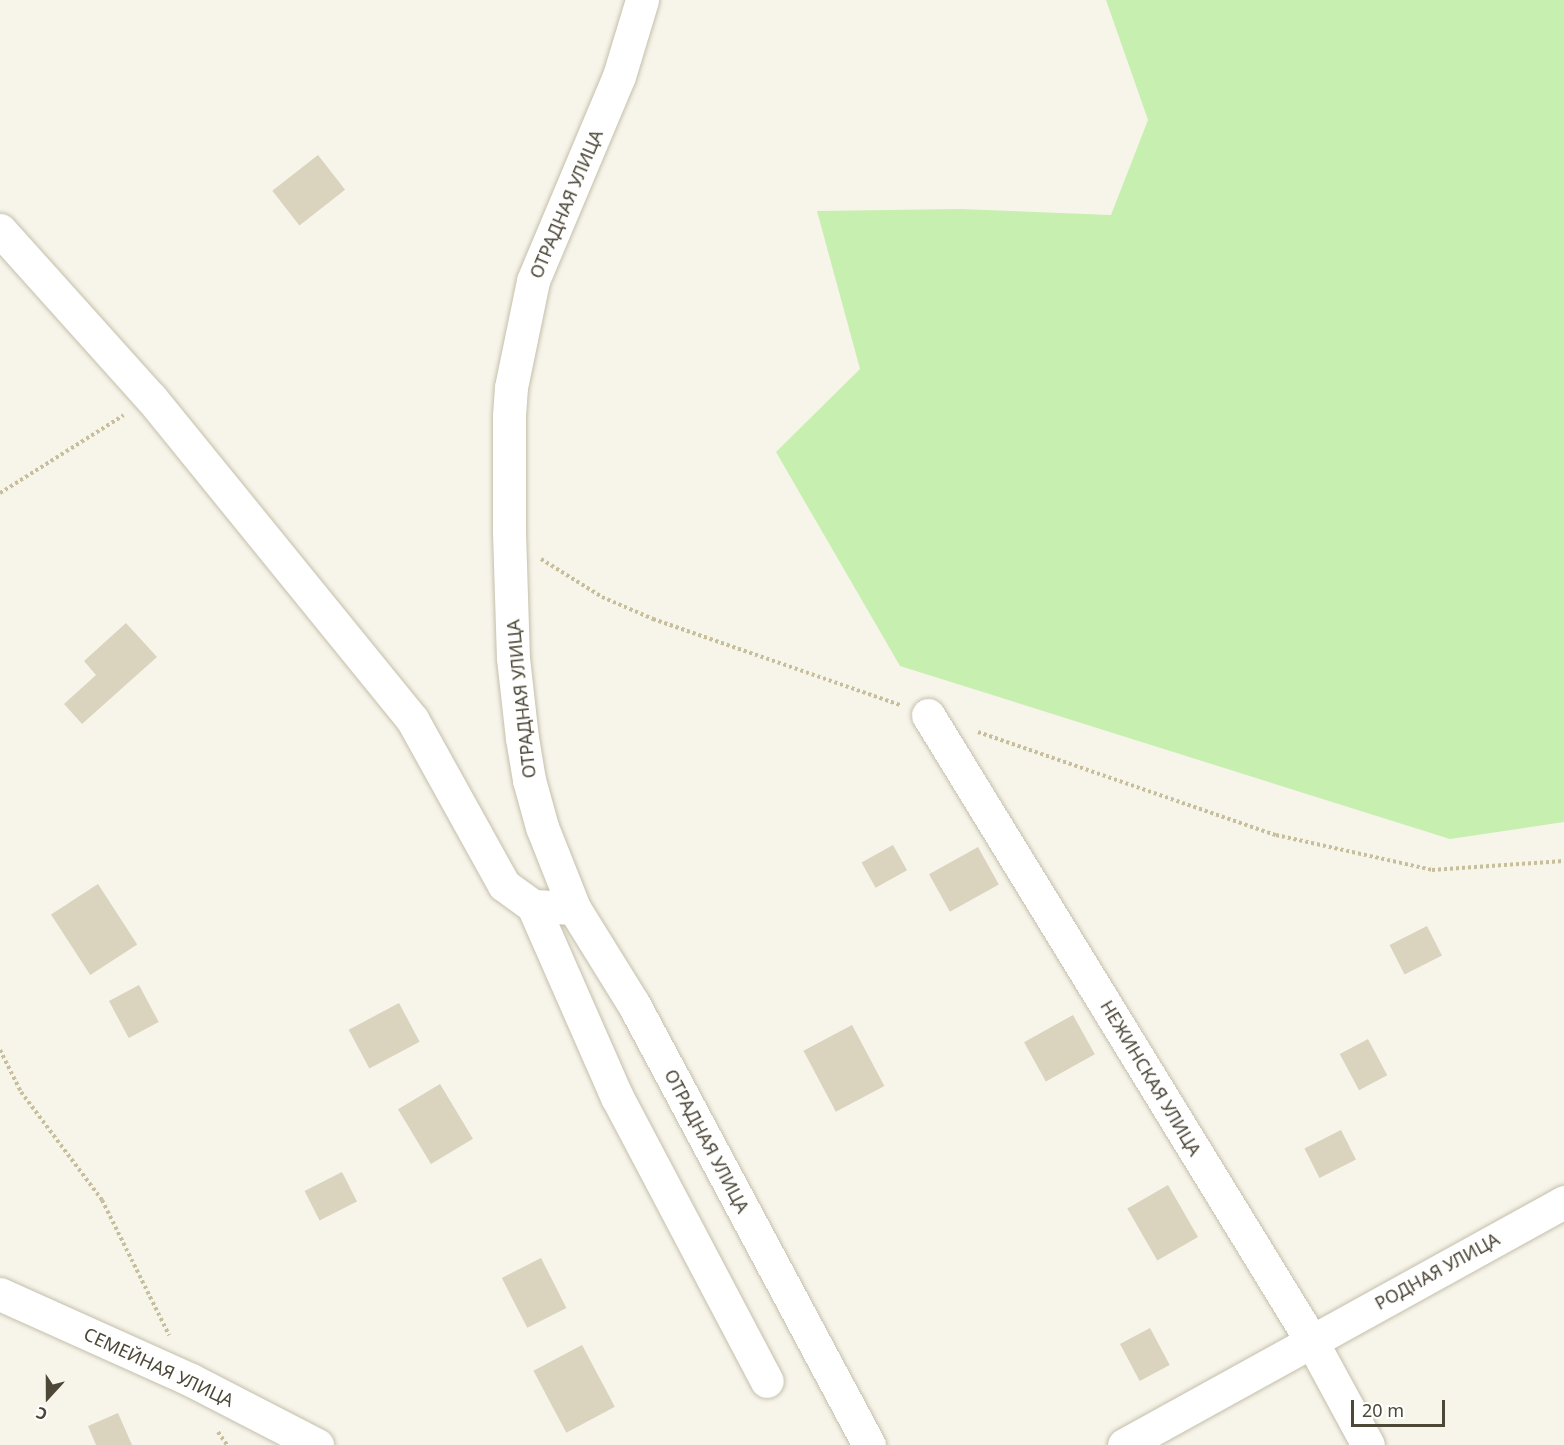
<!DOCTYPE html>
<html>
<head>
<meta charset="utf-8">
<style>
  body { margin:0 }
  #map { position:relative; width:1564px; height:1445px; overflow:hidden; background:#f7f5ea; font-family:"Noto Sans",sans-serif }
  div>[style] { position:absolute }
  [style*='--x'] { left:calc(var(--x)*1px); top:calc(var(--y)*1px); width:calc(var(--w)*1px); rotate:calc(var(--a)*1deg) }
  .green>* { inset:0; background:#c7efaf }
  .building>* { inset:0; background:#dad3be; transform-origin:0 0 }
  .path>* { height:4px; margin-top:-2px; transform-origin:0; background:repeating-linear-gradient(90deg,#c7bf9b 0 3px,transparent 0 6px) }
  .roads { filter:drop-shadow(0 0 2px #c4bfab) drop-shadow(0 0 2px #c4bfab) }
  .minor>* { height:33px; margin:-16.5px; padding:0 16.5px; transform-origin:16.5px; border-radius:16.5px; background:#fff }
  span { translate:-50% -50%; white-space:nowrap; text-align:center; line-height:1.15; -webkit-text-stroke:5px #fff; paint-order:stroke }
  .street-label { font-size:18px; color:#4c4737 }
  .north { position:absolute; left:18px; top:1367px; width:60px; height:60px; -webkit-text-stroke:4px #fff; paint-order:stroke; rotate:201deg; font-size:16px; font-weight:700; line-height:24px; text-align:center; color:#4c4737 }
  .north::after { content:''; display:block; margin:auto; width:21px; height:27px; background:#4c4737; clip-path:polygon(50% 0,100% 100%,50% 72%,0 100%) }
  .scale { position:absolute; left:1351px; top:1400px; width:94px; height:27px; box-sizing:border-box; border:3px solid #4c4737; border-top:0; padding-left:8px; font-size:18px; line-height:21px; white-space:nowrap; color:#4c4737; -webkit-text-stroke:4px #fff; paint-order:stroke }
</style>
</head>
<body>
<div id="map">
  <div class="green">
    <i style="clip-path:polygon(1106px 0,1564px 0,1564px 822px,1450px 839px,900px 666px,776px 452px,860px 369px,817px 211px,960px 209px,1111px 215px,1148px 120px)"></i>
  </div>
  <div class="building">
    <i style="left:318px;top:155px;width:44px;height:58px;rotate:52deg"></i>
    <i style="clip-path:polygon(126px 623px,157px 657px,82px 724px,64px 704px,96px 675px,84px 661px)"></i>
    <i style="left:893px;top:845px;width:29px;height:36px;rotate:61deg"></i>
    <i style="left:978px;top:847px;width:43px;height:56px;rotate:61deg"></i>
    <i style="left:98px;top:884px;width:72px;height:56px;rotate:57deg"></i>
    <i style="left:1427px;top:926px;width:33px;height:42px;rotate:63deg"></i>
    <i style="left:139px;top:985px;width:42px;height:34px;rotate:62deg"></i>
    <i style="left:399px;top:1003px;width:44px;height:57px;rotate:62deg"></i>
    <i style="left:1073px;top:1015px;width:45px;height:56px;rotate:61deg"></i>
    <i style="left:852px;top:1025px;width:69px;height:55px;rotate:62deg"></i>
    <i style="left:1368px;top:1039px;width:41px;height:32px;rotate:62deg"></i>
    <i style="left:440px;top:1084px;width:64px;height:49px;rotate:59deg"></i>
    <i style="left:1341px;top:1130px;width:33px;height:41px;rotate:63deg"></i>
    <i style="left:342px;top:1172px;width:33px;height:42px;rotate:63deg"></i>
    <i style="left:1168px;top:1185px;width:60px;height:47px;rotate:60deg"></i>
    <i style="left:541px;top:1258px;width:56px;height:44px;rotate:63deg"></i>
    <i style="left:1150px;top:1328px;width:42px;height:34px;rotate:62deg"></i>
    <i style="left:582px;top:1345px;width:70px;height:55px;rotate:62deg"></i>
    <i style="clip-path:polygon(118px 1413px,132px 1445px,96px 1445px,88px 1426px)"></i>
  </div>
  <div class="path">
    <i style="--x:0;--y:493;--w:146;--a:-32.2"></i>
    <i style="--x:541;--y:559;--w:72;--a:31.9"></i>
    <i style="--x:602;--y:597;--w:56;--a:23.3"></i>
    <i style="--x:653;--y:619;--w:262;--a:19.2"></i>
    <i style="--x:978;--y:732;--w:315;--a:19.1"></i>
    <i style="--x:1276;--y:835;--w:160;--a:12.6"></i>
    <i style="--x:1432;--y:870;--w:132;--a:-3.9"></i>
    <i style="--x:0;--y:1050;--w:47;--a:63.4"></i>
    <i style="--x:21;--y:1092;--w:135;--a:53.1"></i>
    <i style="--x:102;--y:1200;--w:151;--a:63.6"></i>
    <i style="--x:218;--y:1432;--w:16;--a:55"></i>
  </div>
  <div class="roads">
    <div class="minor">
      <i style="--x:642;--y:0;--w:79;--a:106.8"></i>
      <i style="--x:619;--y:76;--w:222;--a:112.8"></i>
      <i style="--x:533;--y:281;--w:108;--a:101.7"></i>
      <i style="--x:511;--y:387;--w:29;--a:94"></i>
      <i style="--x:509;--y:416;--w:116;--a:90"></i>
      <i style="--x:509;--y:532;--w:126;--a:88.2"></i>
      <i style="--x:513;--y:658;--w:81;--a:83.6"></i>
      <i style="--x:522;--y:738;--w:43;--a:80.5"></i>
      <i style="--x:529;--y:780;--w:49;--a:74.5"></i>
      <i style="--x:542;--y:827;--w:87;--a:68.4"></i>
      <i style="--x:574;--y:908;--w:112;--a:58.2"></i>
      <i style="--x:633;--y:1003;--w:501;--a:61.9"></i>
      <i style="--x:0;--y:230;--w:226;--a:48.1"></i>
      <i style="--x:151;--y:398;--w:414;--a:50.9"></i>
      <i style="--x:412;--y:719;--w:190;--a:61"></i>
      <i style="--x:504;--y:885;--w:36;--a:36"></i>
      <i style="--x:533;--y:906;--w:41;--a:2.8"></i>
      <i style="--x:928;--y:715;--w:733;--a:58.5"></i>
      <i style="--x:1311;--y:1340;--w:119;--a:61.5"></i>
      <i style="--x:533;--y:906;--w:209;--a:66.3"></i>
      <i style="--x:617;--y:1097;--w:321;--a:62.2"></i>
      <i style="--x:0;--y:1294;--w:209;--a:24.2"></i>
      <i style="--x:191;--y:1380;--w:142;--a:27.3"></i>
      <i style="--x:1124;--y:1445;--w:503;--a:-28.91"></i>
    </div>
  </div>
  <div class="street-label">
    <span style="left:566px;top:204px;rotate:-67deg">ОТРАДНАЯ УЛИЦА</span>
    <span style="left:521px;top:699px;rotate:-96deg">ОТРАДНАЯ УЛИЦА</span>
    <span style="left:1151px;top:1078px;rotate:59deg">НЕЖИНСКАЯ УЛИЦА</span>
    <span style="left:707px;top:1141px;rotate:62deg">ОТРАДНАЯ УЛИЦА</span>
    <span style="left:1437px;top:1271px;rotate:-29deg">РОДНАЯ УЛИЦА</span>
    <span style="left:159px;top:1367px;rotate:25deg">СЕМЕЙНАЯ УЛИЦА</span>
  </div>
  <div class="north">С</div>
  <div class="scale">20 m</div>
</div>
</body>
</html>
